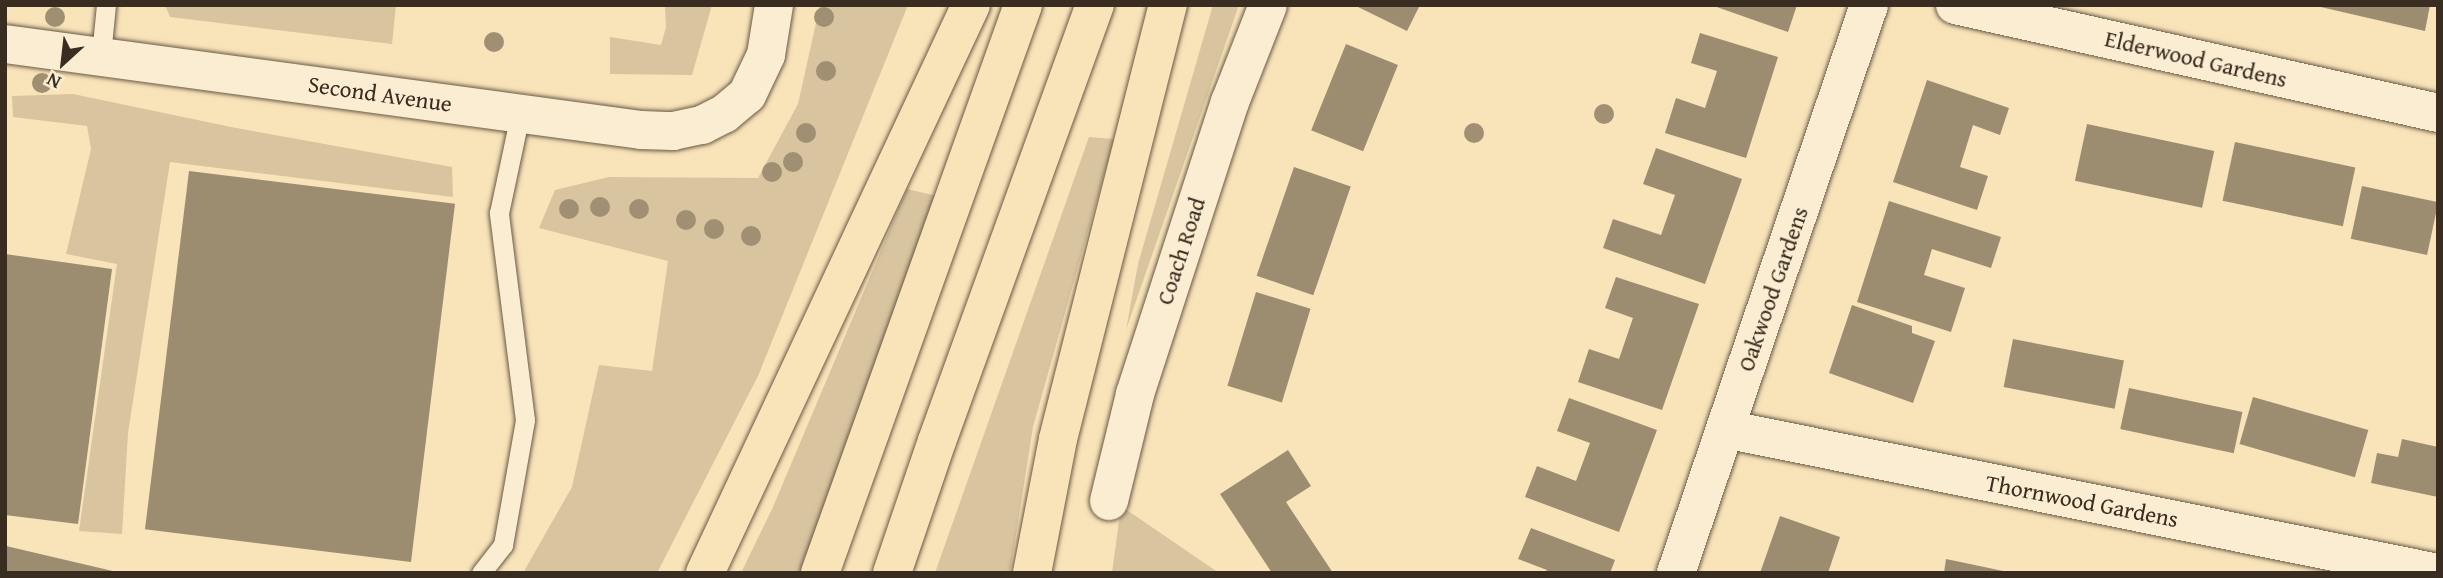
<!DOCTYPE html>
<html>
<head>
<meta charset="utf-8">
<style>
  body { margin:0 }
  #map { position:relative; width:2443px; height:578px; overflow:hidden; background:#f9e3b9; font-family:"Gentium Book Plus",serif }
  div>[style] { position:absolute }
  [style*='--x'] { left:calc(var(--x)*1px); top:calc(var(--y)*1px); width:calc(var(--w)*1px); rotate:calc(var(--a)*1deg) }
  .green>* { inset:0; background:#d8c49f }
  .building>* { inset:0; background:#9c8c70; transform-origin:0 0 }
  .roads { filter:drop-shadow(0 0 2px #685a46) drop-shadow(0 0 2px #685a46) }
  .service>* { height:19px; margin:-9.5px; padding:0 9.5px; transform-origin:9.5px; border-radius:9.5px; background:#fbedd2 }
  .minor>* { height:38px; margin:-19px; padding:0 19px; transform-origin:19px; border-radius:19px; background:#fbedd2 }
  .tertiary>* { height:38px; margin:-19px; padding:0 19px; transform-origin:19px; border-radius:19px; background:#fbedd2 }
  .trunk>* { height:38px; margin:-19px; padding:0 19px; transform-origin:19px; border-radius:19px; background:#f9e3b9 }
  .trees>* { width:20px; height:20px; margin:-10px; border-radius:50%; background:#a08f73 }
  span { translate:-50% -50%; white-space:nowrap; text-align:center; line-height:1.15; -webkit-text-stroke:5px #fbedd2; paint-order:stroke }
  .street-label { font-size:23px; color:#382d20 }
  .frame { position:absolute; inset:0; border:7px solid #382d20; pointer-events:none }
  .north { position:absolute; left:28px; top:28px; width:70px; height:70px; -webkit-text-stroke:5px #fbedd2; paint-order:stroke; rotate:207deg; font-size:19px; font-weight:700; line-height:28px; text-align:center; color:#382d20 }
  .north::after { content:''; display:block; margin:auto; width:24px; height:32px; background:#382d20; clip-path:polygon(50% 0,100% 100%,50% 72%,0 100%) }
</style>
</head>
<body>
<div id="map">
  <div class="green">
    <i style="clip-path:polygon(165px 5px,396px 5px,392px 44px,170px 17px)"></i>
    <i style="clip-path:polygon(665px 5px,712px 5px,692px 75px,610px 74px,610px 37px,661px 45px,666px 27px)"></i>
    <i style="clip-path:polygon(820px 5px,908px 5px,758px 376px,657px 573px,523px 573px,572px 487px,599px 365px,652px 371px,668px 261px,539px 228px,555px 190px,609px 177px,758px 178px,798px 104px)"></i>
    <i style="clip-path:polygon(1213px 5px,1239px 5px,1126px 330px,1138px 264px)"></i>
    <i style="clip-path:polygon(73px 94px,231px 127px,452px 167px,453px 197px,170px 162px,128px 433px,122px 534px,79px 531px,117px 264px,66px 254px,91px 149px,87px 126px,13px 117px,12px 96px)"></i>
    <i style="clip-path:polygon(1089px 137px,1114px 139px,1033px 427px,1010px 573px,935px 573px)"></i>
    <i style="clip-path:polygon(907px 189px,937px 196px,802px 573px,741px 573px,773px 507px)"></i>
    <i style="clip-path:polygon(1121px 506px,1219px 573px,1112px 573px)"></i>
  </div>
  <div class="building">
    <i style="clip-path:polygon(1354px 5px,1420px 5px,1407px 31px)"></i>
    <i style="clip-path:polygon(1711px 5px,1797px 5px,1788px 32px)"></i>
    <i style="clip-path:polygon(2312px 5px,2430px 5px,2425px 31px)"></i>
    <i style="clip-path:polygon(1700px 33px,1778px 57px,1746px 158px,1665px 133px,1676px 98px,1705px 108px,1717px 71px,1691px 63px)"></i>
    <i style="left:1346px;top:44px;width:56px;height:93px;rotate:22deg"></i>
    <i style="clip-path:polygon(1927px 80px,2009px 108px,2000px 135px,1973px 125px,1960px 167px,1988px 176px,1977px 210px,1893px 182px)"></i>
    <i style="left:2087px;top:124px;width:130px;height:58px;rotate:12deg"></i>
    <i style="left:2235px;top:142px;width:123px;height:60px;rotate:12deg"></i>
    <i style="clip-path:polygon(1656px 148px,1742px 179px,1705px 284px,1603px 248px,1613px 219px,1661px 235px,1675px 195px,1643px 184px)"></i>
    <i style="left:1294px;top:167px;width:60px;height:115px;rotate:19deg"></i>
    <i style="left:189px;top:171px;width:268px;height:361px;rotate:7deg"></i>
    <i style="left:2362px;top:186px;width:78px;height:54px;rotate:12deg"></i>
    <i style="clip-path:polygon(1889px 201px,2001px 237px,1991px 268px,1932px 249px,1924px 275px,1965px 288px,1951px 332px,1857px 302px)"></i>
    <i style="clip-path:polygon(5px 254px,112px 269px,78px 524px,5px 515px)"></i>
    <i style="clip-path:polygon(1616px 277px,1699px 304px,1662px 410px,1578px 382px,1589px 349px,1619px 359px,1633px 318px,1605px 308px)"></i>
    <i style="left:1256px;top:292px;width:57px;height:98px;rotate:17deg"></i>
    <i style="clip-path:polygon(1852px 305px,1912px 326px,1912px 333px,1935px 341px,1913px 403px,1829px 373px)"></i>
    <i style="left:2013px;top:339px;width:113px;height:49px;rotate:11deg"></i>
    <i style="left:2129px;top:388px;width:116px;height:42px;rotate:12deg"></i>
    <i style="left:2253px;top:397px;width:120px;height:49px;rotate:16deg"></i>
    <i style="clip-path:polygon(1569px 398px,1657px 430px,1619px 532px,1525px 497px,1537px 466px,1576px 481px,1590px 443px,1557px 431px)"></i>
    <i style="clip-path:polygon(2402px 439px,2438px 447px,2438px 497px,2371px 483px,2377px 453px,2398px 457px)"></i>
    <i style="clip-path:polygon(1288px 450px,1311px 486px,1286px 502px,1333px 573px,1272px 573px,1220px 494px)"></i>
    <i style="clip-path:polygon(1780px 516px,1840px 537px,1828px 573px,1760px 573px)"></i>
    <i style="clip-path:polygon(1531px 528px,1615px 560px,1610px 573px,1545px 573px,1547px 570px,1518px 559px)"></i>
    <i style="clip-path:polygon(6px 546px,117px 572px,117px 573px,5px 573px)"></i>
    <i style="clip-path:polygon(1946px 559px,2008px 572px,2008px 573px,1944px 573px)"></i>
  </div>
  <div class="roads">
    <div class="service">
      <i style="--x:101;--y:55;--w:50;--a:-84.3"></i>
      <i style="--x:481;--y:573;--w:36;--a:-52"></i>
      <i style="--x:503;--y:545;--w:127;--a:-80"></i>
      <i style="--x:525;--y:420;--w:209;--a:-97.2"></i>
      <i style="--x:499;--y:213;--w:101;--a:-78"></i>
    </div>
    <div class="minor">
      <i style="--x:1955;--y:5;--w:495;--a:12.6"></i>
      <i style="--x:1725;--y:429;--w:727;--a:11.42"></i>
      <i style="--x:1109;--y:501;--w:110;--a:-76.3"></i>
      <i style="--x:1135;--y:394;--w:307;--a:-72"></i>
      <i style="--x:1230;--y:102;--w:104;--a:-68.6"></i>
      <i style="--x:1676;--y:573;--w:600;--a:-71.23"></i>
    </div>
    <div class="tertiary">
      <i style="--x:5;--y:44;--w:642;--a:7.7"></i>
      <i style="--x:641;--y:130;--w:32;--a:2"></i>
      <i style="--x:673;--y:131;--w:30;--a:-12"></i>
      <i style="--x:702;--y:125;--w:25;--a:-27"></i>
      <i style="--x:724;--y:114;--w:30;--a:-40"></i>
      <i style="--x:747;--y:95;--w:44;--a:-64.6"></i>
      <i style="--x:766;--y:55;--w:51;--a:-80.9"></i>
    </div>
    <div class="trunk">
      <i style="--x:705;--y:573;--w:627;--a:-64.91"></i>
      <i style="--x:820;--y:573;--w:603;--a:-70.33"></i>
      <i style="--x:892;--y:573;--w:139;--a:-71.2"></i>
      <i style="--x:937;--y:441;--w:464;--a:-70.1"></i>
      <i style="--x:1032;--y:573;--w:136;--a:-79"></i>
      <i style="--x:1058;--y:439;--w:448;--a:-75.8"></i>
    </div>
  </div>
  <div class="trees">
    <i style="left:55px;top:17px"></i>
    <i style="left:824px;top:17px"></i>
    <i style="left:494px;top:42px"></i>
    <i style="left:826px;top:71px"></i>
    <i style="left:42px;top:83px"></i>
    <i style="left:1604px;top:114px"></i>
    <i style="left:806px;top:133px"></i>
    <i style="left:1474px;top:133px"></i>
    <i style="left:793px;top:162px"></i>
    <i style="left:772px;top:172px"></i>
    <i style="left:600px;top:207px"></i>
    <i style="left:569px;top:209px"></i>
    <i style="left:639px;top:209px"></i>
    <i style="left:686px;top:220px"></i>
    <i style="left:714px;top:229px"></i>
    <i style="left:751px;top:236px"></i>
  </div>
  <div class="street-label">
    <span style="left:2196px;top:59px;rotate:13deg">Elderwood Gardens</span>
    <span style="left:380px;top:94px;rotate:8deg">Second Avenue</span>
    <span style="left:1181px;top:251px;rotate:-72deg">Coach Road</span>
    <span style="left:1773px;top:289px;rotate:-71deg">Oakwood Gardens</span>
    <span style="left:2082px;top:501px;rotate:11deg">Thornwood Gardens</span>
  </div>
  <div class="frame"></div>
  <div class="north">N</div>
</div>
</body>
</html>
